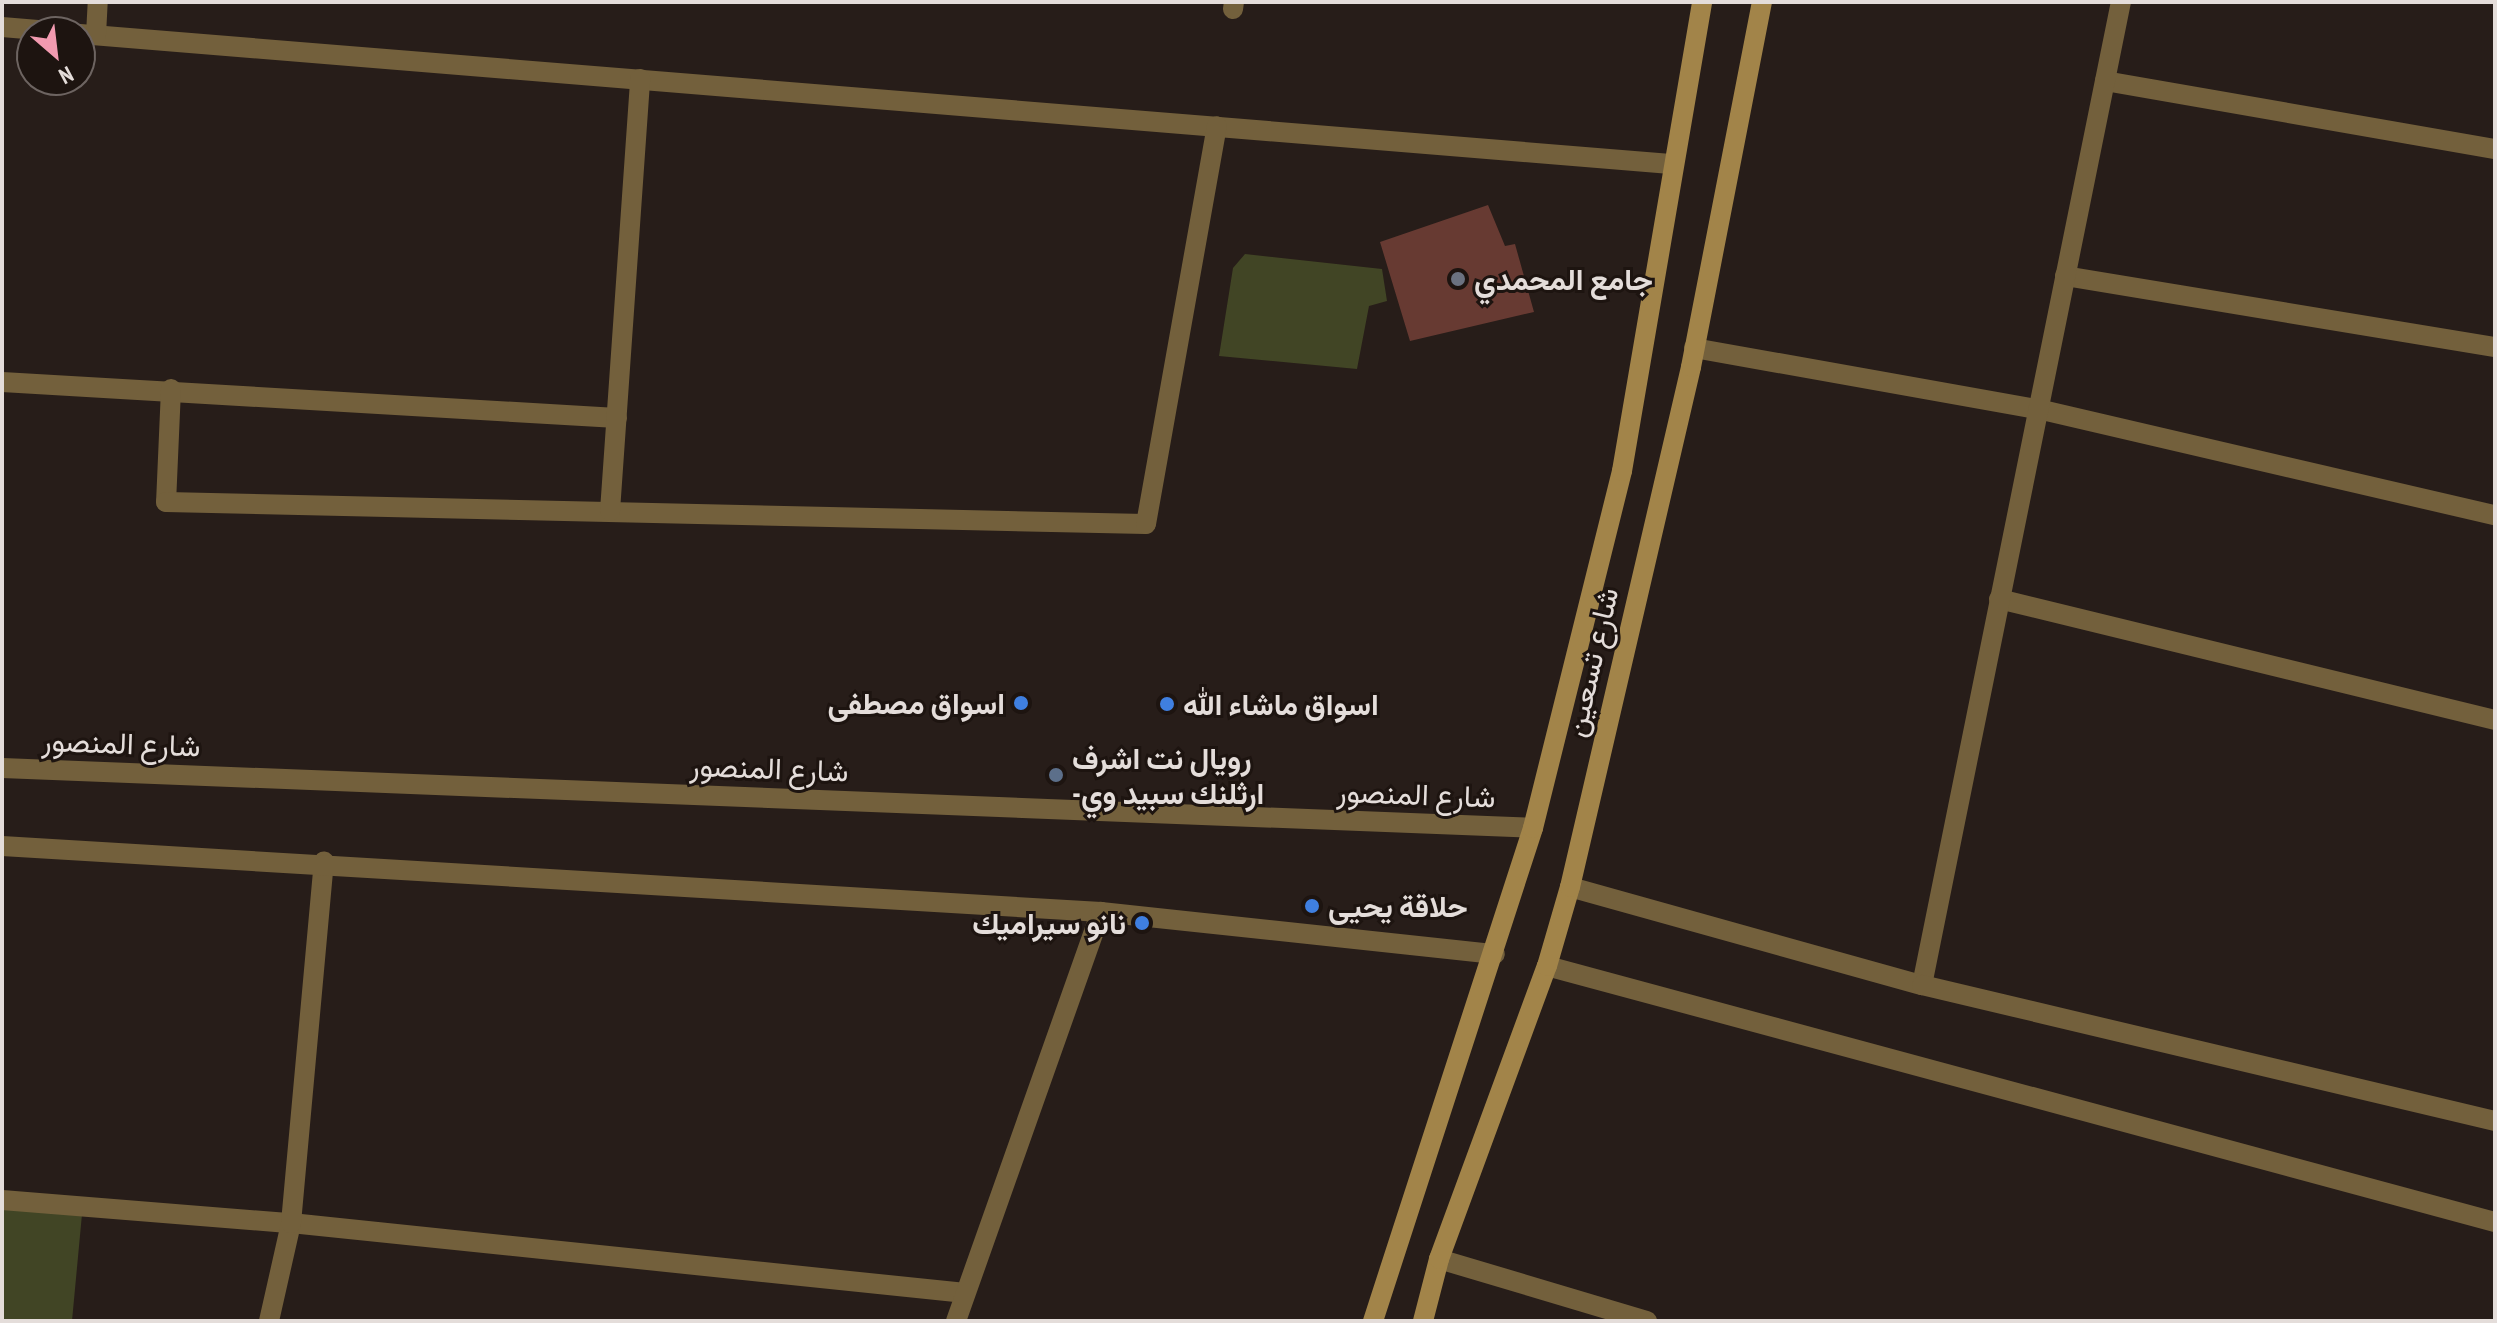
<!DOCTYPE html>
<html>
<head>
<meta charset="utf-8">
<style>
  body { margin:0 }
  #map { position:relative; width:2497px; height:1323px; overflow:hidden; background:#271d19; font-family:"PT Sans Narrow",Vazirmatn,sans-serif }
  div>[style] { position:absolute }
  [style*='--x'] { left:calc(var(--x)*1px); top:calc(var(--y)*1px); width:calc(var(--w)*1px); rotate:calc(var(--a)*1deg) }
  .green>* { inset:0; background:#414525 }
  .building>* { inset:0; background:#673a32 }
  .minor>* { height:20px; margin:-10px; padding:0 10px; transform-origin:10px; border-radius:10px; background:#73603c }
  .tertiary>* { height:20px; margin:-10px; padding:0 10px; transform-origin:10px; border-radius:10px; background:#73603c }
  .secondary>* { height:20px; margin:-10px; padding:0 10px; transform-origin:10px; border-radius:10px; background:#a28449 }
  .dots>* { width:22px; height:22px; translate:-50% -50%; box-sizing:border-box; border:4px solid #1d1410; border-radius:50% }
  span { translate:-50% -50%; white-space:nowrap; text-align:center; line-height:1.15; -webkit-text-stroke:6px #1d1410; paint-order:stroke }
  .poi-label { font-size:30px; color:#e4ddda; font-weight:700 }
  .left { translate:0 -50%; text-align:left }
  .right { translate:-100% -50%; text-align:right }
  .street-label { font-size:30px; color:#e4ddda }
  .frame { position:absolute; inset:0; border:4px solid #e4ddda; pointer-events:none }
  .north { position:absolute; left:16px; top:16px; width:80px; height:80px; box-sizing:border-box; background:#1d1410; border:2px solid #6d6461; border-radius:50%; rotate:152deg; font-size:22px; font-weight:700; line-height:32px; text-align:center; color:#e4ddda }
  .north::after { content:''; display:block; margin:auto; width:28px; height:36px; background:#f29ab0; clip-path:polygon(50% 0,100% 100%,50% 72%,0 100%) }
</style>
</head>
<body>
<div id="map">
  <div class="green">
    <i style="clip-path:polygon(1245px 254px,1382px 269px,1387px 301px,1369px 306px,1357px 369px,1219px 356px,1233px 268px)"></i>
    <i style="clip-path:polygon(2px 1206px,82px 1214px,72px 1321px,2px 1321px)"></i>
  </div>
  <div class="building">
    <i style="clip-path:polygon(1488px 205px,1505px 246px,1515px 244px,1534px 312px,1410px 341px,1380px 242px)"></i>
  </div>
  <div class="minor">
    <i style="--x:1233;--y:9;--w:7;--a:-82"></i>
    <i style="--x:2;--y:27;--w:60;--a:4.8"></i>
    <i style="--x:80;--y:34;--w:1596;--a:4.67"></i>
    <i style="--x:96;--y:35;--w:33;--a:-87"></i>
    <i style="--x:2105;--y:81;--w:396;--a:9.9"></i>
    <i style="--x:2065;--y:276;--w:436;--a:9.4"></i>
    <i style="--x:1694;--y:348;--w:349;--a:10.1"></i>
    <i style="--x:2038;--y:409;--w:469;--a:13.1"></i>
    <i style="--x:2;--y:382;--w:616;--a:3.35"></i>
    <i style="--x:171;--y:389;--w:113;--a:92.5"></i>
    <i style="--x:166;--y:502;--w:980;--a:1.29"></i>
    <i style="--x:1146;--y:524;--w:404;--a:-79.9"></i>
    <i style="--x:610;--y:511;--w:433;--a:-86"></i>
    <i style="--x:1999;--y:599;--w:511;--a:13.71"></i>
    <i style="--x:1922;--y:985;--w:1003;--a:-78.56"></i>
    <i style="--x:2;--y:1200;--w:290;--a:4.6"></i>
    <i style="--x:291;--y:1223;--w:678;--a:5.93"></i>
    <i style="--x:1439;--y:1259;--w:217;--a:16.6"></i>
    <i style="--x:269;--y:1321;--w:100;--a:-77.3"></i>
    <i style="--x:291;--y:1223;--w:363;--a:-84.8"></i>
    <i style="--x:956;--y:1321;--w:434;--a:-70.5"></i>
  </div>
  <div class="tertiary">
    <i style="--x:2;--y:768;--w:1532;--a:2.24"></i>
    <i style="--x:2;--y:846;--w:1101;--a:3.44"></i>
    <i style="--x:1101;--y:912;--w:396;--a:6.1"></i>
    <i style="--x:1570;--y:887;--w:365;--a:15.6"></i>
    <i style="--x:1922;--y:985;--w:589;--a:13.35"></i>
    <i style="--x:1547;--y:966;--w:982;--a:15.11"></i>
  </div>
  <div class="secondary">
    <i style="--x:1373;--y:1321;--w:518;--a:-72.02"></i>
    <i style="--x:1533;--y:828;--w:368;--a:-76"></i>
    <i style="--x:1622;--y:471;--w:476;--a:-80.3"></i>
    <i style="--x:1423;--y:1321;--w:64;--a:-75.5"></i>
    <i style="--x:1439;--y:1259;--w:312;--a:-69.8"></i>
    <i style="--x:1547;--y:966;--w:82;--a:-73.8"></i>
    <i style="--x:1570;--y:887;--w:534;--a:-76.9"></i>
    <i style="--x:1691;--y:367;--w:372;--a:-79"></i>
  </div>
  <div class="dots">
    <i style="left:1458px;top:279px;background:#6b7280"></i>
    <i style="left:1021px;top:703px;background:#3f7fe0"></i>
    <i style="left:1167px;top:704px;background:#3f7fe0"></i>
    <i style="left:1056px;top:775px;background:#5c6f8a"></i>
    <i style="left:1312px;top:906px;background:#3f7fe0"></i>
    <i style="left:1142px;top:923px;background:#3f7fe0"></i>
  </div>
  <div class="poi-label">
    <span class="left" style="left:1474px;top:279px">جامع المحمدي</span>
    <span class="right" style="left:1005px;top:703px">اسواق مصطفى</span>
    <span class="left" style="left:1183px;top:704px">اسواق ماشاء الله</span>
    <span class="left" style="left:1072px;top:775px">رويال نت اشرف<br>-ارثلنك سبيد وي</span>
    <span class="left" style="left:1328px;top:906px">حلاقة يحيى</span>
    <span class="right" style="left:1126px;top:923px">نانو سيراميك</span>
  </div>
  <div class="street-label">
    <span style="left:1591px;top:662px;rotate:-77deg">شارع تسعين</span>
    <span style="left:121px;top:743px;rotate:2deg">شارع المنصور</span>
    <span style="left:769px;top:768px;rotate:2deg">شارع المنصور</span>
    <span style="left:1416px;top:794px;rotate:2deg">شارع المنصور</span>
  </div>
  <div class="frame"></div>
  <div class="north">N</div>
</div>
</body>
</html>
